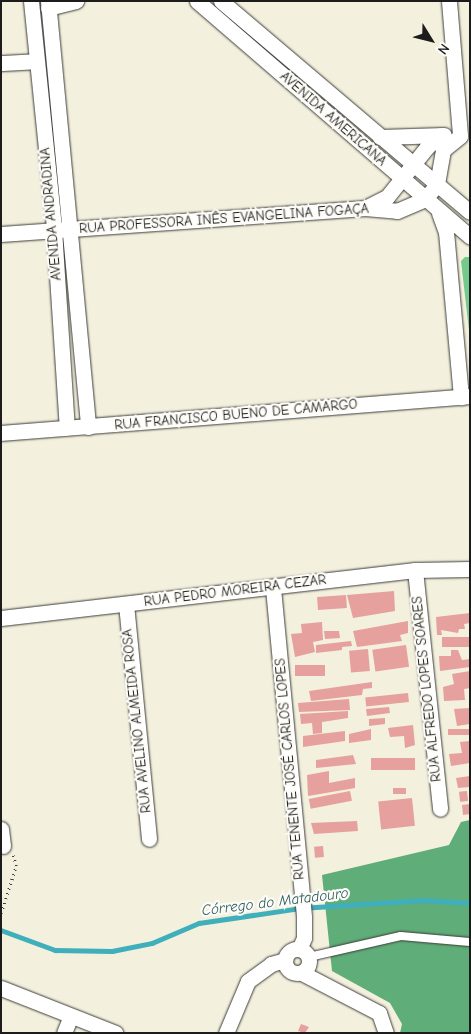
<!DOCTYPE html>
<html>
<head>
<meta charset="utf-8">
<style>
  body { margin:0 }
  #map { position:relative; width:471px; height:1034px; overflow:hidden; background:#f3f0dd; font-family:"Comic Neue",sans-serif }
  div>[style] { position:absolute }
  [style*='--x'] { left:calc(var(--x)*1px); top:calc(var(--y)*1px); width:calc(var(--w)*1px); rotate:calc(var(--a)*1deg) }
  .green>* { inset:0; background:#74c98c }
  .forest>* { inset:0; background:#5fad78 }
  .stream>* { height:4.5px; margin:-2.25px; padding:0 2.25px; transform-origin:2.25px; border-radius:2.25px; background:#3fafbb }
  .building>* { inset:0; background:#e6a09d; transform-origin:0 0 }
  .path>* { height:2.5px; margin-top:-1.25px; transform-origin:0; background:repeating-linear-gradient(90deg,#3c3c39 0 1px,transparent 0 5px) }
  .roads { filter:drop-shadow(0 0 1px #3c3c39) drop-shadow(0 0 1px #3c3c39) }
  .lane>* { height:8px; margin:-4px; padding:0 4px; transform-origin:4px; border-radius:4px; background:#fff }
  .street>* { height:15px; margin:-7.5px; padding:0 7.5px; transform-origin:7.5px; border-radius:7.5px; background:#fff }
  .street>.ring { margin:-7.5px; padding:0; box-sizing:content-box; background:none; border:15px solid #fff; border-radius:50% }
  span { translate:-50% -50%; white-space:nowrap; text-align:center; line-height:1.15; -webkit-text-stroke:4.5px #fdfcf7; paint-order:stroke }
  .street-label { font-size:14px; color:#1c1c1c }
  .water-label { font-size:15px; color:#2c5e64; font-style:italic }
  .frame { position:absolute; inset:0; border:2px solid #1c1c1c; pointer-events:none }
  .north { position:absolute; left:406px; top:15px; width:50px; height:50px; -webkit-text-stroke:4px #fdfcf7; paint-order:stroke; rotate:126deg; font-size:14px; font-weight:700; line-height:20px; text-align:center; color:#1c1c1c }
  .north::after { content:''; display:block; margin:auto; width:18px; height:22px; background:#1c1c1c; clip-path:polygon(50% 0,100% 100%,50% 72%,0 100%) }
</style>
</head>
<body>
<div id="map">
  <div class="green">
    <i style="clip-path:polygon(465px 257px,470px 257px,470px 339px,461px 261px)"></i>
  </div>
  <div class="forest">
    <i style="clip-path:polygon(470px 820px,470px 1033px,400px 1033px,402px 1024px,390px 1003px,332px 971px,322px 875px,449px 845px,461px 822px)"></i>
  </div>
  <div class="stream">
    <i style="--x:1;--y:930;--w:58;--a:20.3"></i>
    <i style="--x:55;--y:950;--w:57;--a:1"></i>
    <i style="--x:112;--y:951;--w:41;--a:-11.3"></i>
    <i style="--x:152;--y:943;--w:51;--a:-23.1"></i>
    <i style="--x:199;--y:923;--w:103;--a:-8.4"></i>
    <i style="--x:301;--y:908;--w:123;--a:-3.7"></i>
    <i style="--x:424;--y:900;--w:46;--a:3.7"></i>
  </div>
  <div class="building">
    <i style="clip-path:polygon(394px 591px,395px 611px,353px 618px,347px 595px)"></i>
    <i style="left:346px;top:595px;width:13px;height:29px;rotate:86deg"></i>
    <i style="clip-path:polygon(470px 613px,470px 623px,464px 624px,465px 629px,459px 629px,458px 633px,441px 630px,442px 635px,437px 635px,436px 617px)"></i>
    <i style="clip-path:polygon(408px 621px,408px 633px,400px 635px,402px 641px,357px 647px,353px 631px)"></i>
    <i style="clip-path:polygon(322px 622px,323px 640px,313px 642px,315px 652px,295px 657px,291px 634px,302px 633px,301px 624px)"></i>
    <i style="clip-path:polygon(324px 631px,339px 631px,340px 638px,325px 639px)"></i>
    <i style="left:470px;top:637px;width:10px;height:28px;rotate:90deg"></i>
    <i style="clip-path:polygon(351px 641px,352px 646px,342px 647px,342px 650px,316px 653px,316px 645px)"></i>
    <i style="left:406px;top:645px;width:22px;height:34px;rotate:82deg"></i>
    <i style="left:368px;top:649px;width:22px;height:19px;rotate:85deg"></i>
    <i style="clip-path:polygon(451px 650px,458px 650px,462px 660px,470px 659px,470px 667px,440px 671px,439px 656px,451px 656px)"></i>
    <i style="left:325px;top:665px;width:11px;height:30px;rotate:90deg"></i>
    <i style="clip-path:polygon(470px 671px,470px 688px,464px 689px,465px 700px,444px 701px,443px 687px,454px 684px,452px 674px)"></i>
    <i style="clip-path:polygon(372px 682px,372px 688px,363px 689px,362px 695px,311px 701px,309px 691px)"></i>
    <i style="left:408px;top:693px;width:9px;height:43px;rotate:84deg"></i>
    <i style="clip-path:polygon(349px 699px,350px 710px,299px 712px,298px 703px)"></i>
    <i style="clip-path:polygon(389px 707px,390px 713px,367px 716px,366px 709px)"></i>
    <i style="clip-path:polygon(470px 708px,470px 724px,457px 726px,454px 709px)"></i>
    <i style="clip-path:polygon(348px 711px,348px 718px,322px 722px,322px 733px,313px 734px,312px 723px,301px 724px,300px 714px)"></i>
    <i style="clip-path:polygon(385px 718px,385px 724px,369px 726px,369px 719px)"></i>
    <i style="clip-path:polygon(413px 725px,415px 745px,405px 748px,404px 736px,390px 737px,388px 728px)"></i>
    <i style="clip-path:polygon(371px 729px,371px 740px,349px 743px,349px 734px)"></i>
    <i style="left:470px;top:729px;width:6px;height:22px;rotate:90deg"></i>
    <i style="clip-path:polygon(345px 731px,345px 741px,303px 747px,303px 736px)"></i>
    <i style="clip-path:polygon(470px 741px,470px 763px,451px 766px,449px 754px,462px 753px,460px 742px)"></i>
    <i style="clip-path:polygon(353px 755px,356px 764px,316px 768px,316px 760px)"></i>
    <i style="left:415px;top:758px;width:12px;height:44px;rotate:90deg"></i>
    <i style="clip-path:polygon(329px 771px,329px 783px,355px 778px,355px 788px,308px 796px,307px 775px)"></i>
    <i style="clip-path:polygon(470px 776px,470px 787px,458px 788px,456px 778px)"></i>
    <i style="left:406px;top:788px;width:6px;height:13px;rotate:90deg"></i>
    <i style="left:350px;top:791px;width:10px;height:42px;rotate:79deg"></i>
    <i style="left:467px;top:791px;width:10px;height:8px;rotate:84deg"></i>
    <i style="left:412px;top:798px;width:28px;height:34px;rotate:84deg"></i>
    <i style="clip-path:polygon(470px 804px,470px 814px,463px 815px,462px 805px)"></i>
    <i style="clip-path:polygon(357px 821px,358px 831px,314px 834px,311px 823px)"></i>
    <i style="left:323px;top:846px;width:11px;height:9px;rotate:85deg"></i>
    <i style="clip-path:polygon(301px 1024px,309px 1027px,305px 1033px,298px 1031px)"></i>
  </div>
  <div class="path">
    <i style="--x:1;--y:913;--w:49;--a:-72.3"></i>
    <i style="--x:16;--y:866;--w:11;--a:-105"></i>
  </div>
  <div class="roads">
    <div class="lane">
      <i style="--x:309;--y:957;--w:94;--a:-12.9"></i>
      <i style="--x:401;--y:936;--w:69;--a:5"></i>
    </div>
    <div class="street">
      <i style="--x:31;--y:1;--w:229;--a:84.2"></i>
      <i style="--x:54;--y:229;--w:199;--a:86.3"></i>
      <i style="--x:48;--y:1;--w:428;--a:84.6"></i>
      <i style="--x:197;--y:1;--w:361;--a:40.8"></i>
      <i style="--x:221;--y:1;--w:326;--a:40.3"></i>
      <i style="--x:449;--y:1;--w:135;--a:85.3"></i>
      <i style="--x:48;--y:8;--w:29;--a:-14"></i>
      <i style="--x:1;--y:63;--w:35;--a:-3"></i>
      <i style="--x:380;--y:137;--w:64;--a:-1.8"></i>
      <i style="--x:365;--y:208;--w:25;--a:-27"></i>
      <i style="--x:387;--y:197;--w:64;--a:-51.3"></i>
      <i style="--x:427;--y:147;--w:18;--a:-41"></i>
      <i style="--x:439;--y:213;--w:20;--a:70"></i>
      <i style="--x:446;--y:232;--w:166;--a:84.8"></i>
      <i style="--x:1;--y:234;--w:365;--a:-4.1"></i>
      <i style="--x:365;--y:208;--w:32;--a:5"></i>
      <i style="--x:397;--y:211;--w:30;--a:-23"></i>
      <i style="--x:425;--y:199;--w:19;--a:-51"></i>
      <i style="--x:437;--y:184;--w:35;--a:-80"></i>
      <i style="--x:443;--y:150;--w:22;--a:-39"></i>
      <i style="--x:1;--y:433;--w:470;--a:-4.5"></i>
      <i style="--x:415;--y:570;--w:240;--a:84"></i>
      <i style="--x:273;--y:588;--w:331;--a:84.6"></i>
      <i style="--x:304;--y:918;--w:20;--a:90"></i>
      <i style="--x:304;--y:938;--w:12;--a:114"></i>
      <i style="--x:126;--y:604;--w:236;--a:84.4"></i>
      <i style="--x:1;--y:618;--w:417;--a:-6.6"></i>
      <i style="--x:415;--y:570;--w:55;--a:-1"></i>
      <i style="--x:1;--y:829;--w:17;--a:83"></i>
      <i class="ring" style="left:285px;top:949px;width:9px;height:9px"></i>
      <i style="--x:302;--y:973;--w:87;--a:27.5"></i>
      <i style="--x:379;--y:1013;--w:21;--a:71"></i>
      <i style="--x:1;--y:988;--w:123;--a:21.5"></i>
      <i style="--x:64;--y:1033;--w:18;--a:-68"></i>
      <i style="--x:226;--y:1033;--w:56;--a:-67.1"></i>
      <i style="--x:248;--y:981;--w:29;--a:-36"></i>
      <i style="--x:271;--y:964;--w:15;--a:-16"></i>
    </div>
  </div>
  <div class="street-label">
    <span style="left:333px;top:119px;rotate:41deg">AVENIDA AMERICANA</span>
    <span style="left:51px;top:214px;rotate:-95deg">AVENIDA ANDRADINA</span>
    <span style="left:224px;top:219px;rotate:-4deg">RUA PROFESSORA INÊS EVANGELINA FOGAÇA</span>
    <span style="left:236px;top:415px;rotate:-5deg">RUA FRANCISCO BUENO DE CAMARGO</span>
    <span style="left:235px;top:591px;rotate:-7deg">RUA PEDRO MOREIRA CEZAR</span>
    <span style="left:427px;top:689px;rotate:-96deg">RUA ALFREDO LOPES SOARES</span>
    <span style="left:137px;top:721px;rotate:-96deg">RUA AVELINO ALMEIDA ROSA</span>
    <span style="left:290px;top:769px;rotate:-95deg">RUA TENENTE JOSÉ CARLOS LOPES</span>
  </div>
  <div class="water-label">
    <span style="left:275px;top:902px;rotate:-7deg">Córrego do Matadouro</span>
  </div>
  <div class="frame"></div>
  <div class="north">N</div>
</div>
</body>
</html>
